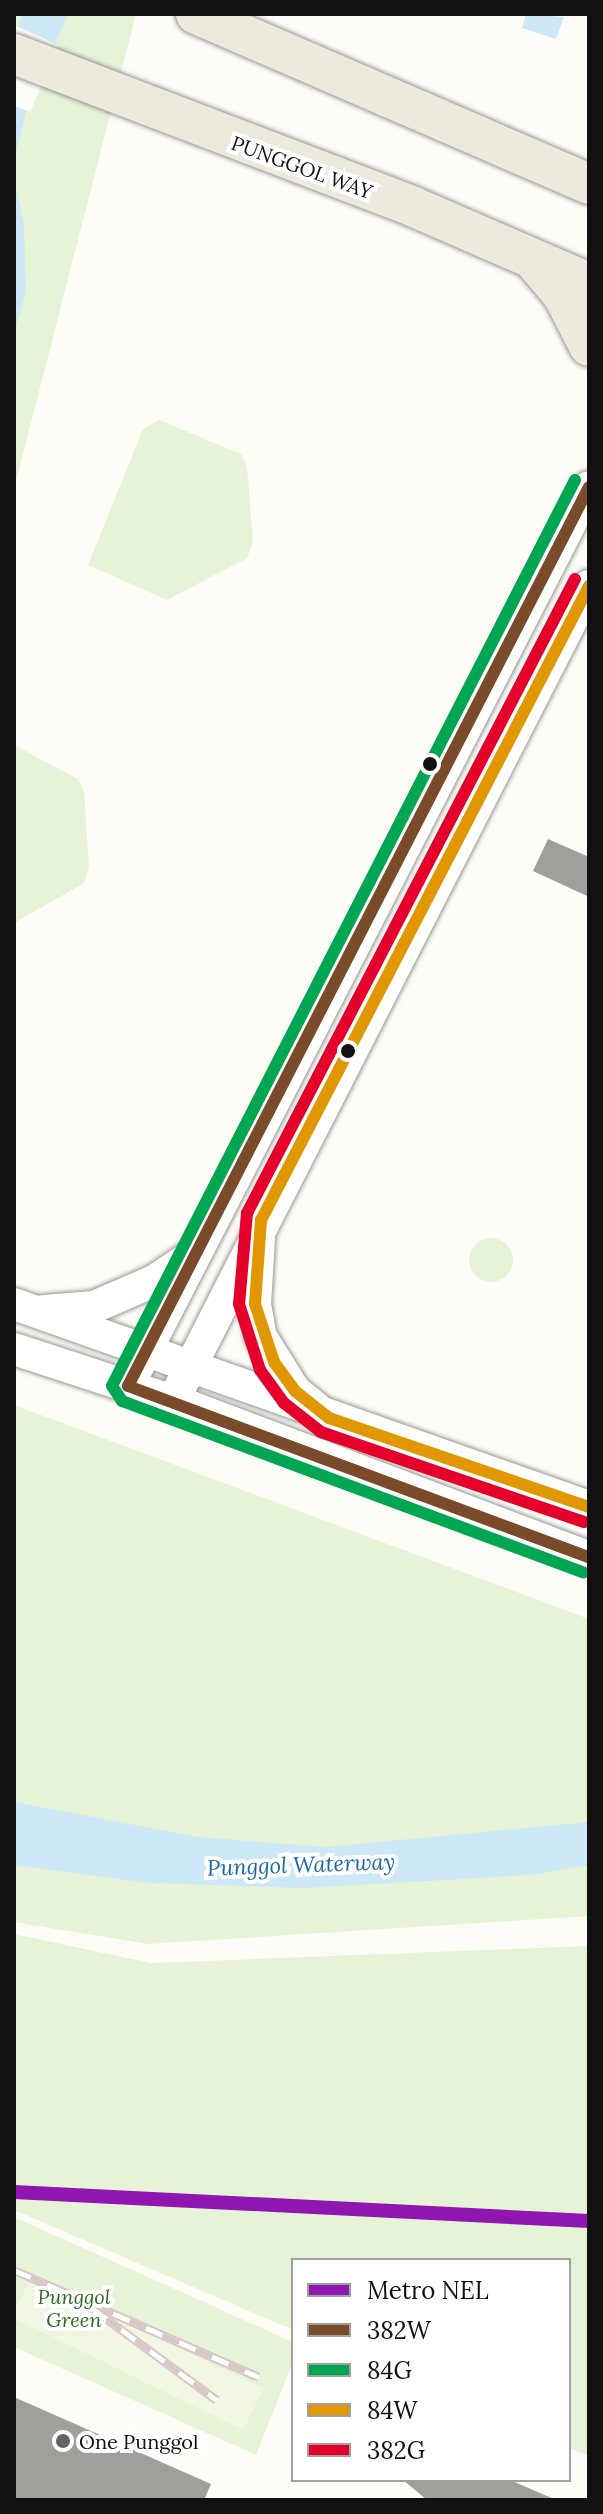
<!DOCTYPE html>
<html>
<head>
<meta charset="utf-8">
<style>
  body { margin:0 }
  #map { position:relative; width:603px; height:2514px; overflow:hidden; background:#fdfcf7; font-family:Lora,serif }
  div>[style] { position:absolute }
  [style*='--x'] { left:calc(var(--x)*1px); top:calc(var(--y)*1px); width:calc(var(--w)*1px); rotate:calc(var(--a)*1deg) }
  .green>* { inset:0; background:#e7f3d7 }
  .round { border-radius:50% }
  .pitch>* { inset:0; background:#f0f6e1; transform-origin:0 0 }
  .water>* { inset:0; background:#cde8f7 }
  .pier>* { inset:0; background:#fdfcf7 }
  .building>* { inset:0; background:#a19f9c }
  .roads { filter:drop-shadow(0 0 2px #979795) drop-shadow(0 0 2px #979795) }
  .minor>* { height:32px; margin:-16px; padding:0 16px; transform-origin:16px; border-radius:16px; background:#fffffe }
  .major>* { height:40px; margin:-20px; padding:0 20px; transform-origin:20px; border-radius:20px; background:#ede9dc }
  .rail>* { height:9px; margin-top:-4.5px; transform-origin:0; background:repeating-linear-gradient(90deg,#fff 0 18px,#d9c6c7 0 36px); box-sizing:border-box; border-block:2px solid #d9c6c7 }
  .bus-1>* { height:12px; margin:-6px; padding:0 6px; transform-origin:6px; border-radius:6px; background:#7a4b2a }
  .bus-2>* { height:12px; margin:-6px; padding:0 6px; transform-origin:6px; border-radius:6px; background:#00a651 }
  .bus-3>* { height:12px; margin:-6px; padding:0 6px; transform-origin:6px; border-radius:6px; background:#e09702 }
  .bus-4>* { height:12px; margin:-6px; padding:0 6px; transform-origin:6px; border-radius:6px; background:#e4002b }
  .metro-1>* { height:14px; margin:-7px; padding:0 7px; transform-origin:7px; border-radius:7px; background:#9016b2 }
  .dots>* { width:22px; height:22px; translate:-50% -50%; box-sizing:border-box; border:4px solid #fff; border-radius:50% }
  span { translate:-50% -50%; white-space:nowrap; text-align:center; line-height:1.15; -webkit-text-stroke:8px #fff; paint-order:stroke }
  .street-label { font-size:20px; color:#111 }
  .park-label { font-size:20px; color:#2f6b1f; font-style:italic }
  .poi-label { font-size:20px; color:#111 }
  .left { translate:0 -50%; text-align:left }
  .water-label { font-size:22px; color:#1768a6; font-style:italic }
  .frame { position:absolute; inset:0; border:16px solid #111; pointer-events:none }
  .legend { position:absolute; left:291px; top:2258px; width:280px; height:224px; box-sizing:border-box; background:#fff; border:2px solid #a0a0a0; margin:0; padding:10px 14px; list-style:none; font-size:24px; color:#111 }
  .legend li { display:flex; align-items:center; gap:16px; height:40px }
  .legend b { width:40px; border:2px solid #a0a0a0 }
</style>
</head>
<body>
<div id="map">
  <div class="green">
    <i style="clip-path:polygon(14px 14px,136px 14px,14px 489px)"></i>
    <i style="clip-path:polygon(159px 420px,241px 454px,247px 466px,253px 542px,247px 558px,167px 600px,88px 565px,143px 429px)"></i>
    <i style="clip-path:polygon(14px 745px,78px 779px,84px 792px,89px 867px,84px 883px,14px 923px)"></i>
    <i class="round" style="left:469px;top:1238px;width:44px;height:44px"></i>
    <i style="clip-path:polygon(14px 1405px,589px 1619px,589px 1916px,148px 1944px,14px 1922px)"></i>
    <i style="clip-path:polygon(14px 1934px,151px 1963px,589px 1946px,589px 2456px,569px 2448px,569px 2260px,293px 2260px,293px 2330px,14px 2210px)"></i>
    <i style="clip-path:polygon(14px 2217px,293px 2342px,293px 2362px,256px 2455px,14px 2347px)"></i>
  </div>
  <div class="pitch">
    <i style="left:32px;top:2276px;width:257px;height:46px;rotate:26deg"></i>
  </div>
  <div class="water">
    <i style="clip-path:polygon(23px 14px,68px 14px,26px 112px,14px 162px,14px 34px)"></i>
    <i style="clip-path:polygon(526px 14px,564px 17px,556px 39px,522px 28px)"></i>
    <i style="clip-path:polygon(14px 178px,24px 224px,26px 291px,14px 335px)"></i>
    <i style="clip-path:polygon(14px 1802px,198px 1837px,326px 1847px,589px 1822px,589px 1865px,532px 1875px,304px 1888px,149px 1883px,14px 1865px)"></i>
  </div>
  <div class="pier">
    <i style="clip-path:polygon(14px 25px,59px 45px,30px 112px,14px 106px)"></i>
  </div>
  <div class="building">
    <i style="clip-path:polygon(548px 839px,589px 857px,589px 897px,533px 871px)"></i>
    <i style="clip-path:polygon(14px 2397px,211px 2484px,204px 2500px,14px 2500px)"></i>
    <i style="clip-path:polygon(403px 2480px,510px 2480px,556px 2500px,427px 2500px)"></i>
  </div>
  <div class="roads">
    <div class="minor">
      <i style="--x:259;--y:1239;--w:65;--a:93.5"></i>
      <i style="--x:255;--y:1304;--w:34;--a:80"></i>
      <i style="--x:261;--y:1337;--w:64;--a:57.8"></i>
      <i style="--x:295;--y:1391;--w:27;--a:39"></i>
      <i style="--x:14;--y:1304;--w:610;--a:19.45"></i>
      <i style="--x:44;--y:1311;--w:50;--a:-4.6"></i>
      <i style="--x:94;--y:1307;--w:65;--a:-23.4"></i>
      <i style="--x:154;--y:1281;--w:50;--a:-33.7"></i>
      <i style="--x:14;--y:1349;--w:186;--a:18.1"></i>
      <i style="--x:191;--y:1407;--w:425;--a:20.7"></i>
      <i style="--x:128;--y:1386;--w:1010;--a:-62.85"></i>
      <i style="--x:173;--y:1401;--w:915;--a:-62.96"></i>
    </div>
    <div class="major">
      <i style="--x:196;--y:14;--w:428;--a:23.4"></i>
      <i style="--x:14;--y:54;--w:428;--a:20.9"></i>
      <i style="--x:414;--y:207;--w:191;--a:23.5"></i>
      <i style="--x:536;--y:263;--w:42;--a:49.8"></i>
      <i style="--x:563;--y:295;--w:57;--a:63"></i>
    </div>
  </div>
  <div class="rail">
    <i style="--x:14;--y:2270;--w:267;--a:23.6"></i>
    <i style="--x:92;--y:2308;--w:155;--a:36.4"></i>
  </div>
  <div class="bus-1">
    <i style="--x:589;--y:487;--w:1010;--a:117.15"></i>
    <i style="--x:128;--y:1386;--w:492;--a:20.4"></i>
  </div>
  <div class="bus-2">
    <i style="--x:575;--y:480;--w:1017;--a:117.07"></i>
    <i style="--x:112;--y:1386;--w:18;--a:56"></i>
    <i style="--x:122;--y:1401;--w:492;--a:20.4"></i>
  </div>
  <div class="bus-3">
    <i style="--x:589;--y:586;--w:714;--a:117.35"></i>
    <i style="--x:261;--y:1220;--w:84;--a:94.1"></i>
    <i style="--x:255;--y:1304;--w:61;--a:71.9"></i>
    <i style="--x:274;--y:1362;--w:36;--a:54"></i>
    <i style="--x:295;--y:1391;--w:43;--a:38.5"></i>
    <i style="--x:329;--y:1418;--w:275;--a:18.9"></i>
  </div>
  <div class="bus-4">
    <i style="--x:575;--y:579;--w:714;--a:117.35"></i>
    <i style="--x:247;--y:1213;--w:91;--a:95"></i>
    <i style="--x:239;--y:1304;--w:69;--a:72.3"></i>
    <i style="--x:260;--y:1370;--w:41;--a:54"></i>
    <i style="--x:284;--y:1403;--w:47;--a:38.1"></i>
    <i style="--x:321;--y:1432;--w:278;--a:18.9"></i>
  </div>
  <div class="metro-1">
    <i style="--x:14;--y:2192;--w:576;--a:2.89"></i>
  </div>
  <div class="dots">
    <i style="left:430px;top:764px;background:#111"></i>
    <i style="left:348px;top:1051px;background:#111"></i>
    <i style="left:63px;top:2441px;background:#646362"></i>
  </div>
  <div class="street-label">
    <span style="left:302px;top:167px;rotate:20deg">PUNGGOL WAY</span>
  </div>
  <div class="park-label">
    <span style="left:74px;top:2308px">Punggol<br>Green</span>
  </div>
  <div class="poi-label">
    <span class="left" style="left:79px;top:2441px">One Punggol</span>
  </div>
  <div class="water-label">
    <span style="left:301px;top:1865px;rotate:-2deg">Punggol Waterway</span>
  </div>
  <div class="frame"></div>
  <ul class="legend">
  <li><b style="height:10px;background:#9016b2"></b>Metro NEL</li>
  <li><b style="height:10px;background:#7a4b2a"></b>382W</li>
  <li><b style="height:10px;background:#00a651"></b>84G</li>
  <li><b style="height:10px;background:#e09702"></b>84W</li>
  <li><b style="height:10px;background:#e4002b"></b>382G</li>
  </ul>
</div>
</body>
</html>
